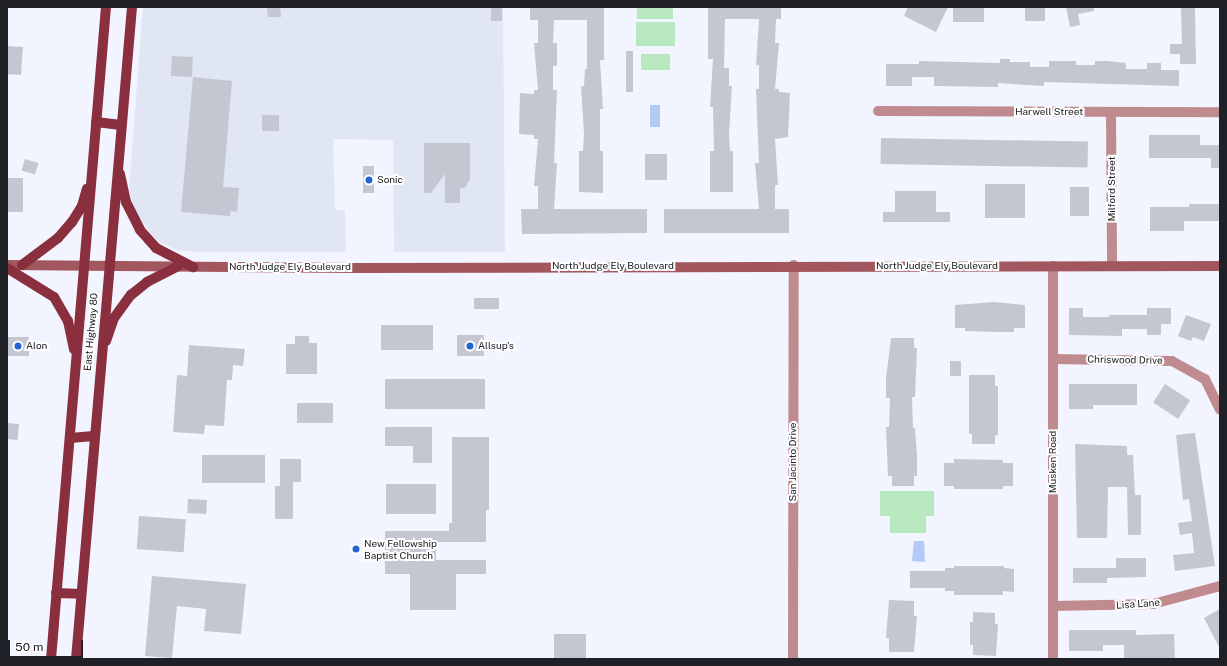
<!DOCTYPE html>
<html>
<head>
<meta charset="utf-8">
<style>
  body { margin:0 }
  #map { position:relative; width:1227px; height:666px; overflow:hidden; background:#f2f5ff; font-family:"Public Sans",sans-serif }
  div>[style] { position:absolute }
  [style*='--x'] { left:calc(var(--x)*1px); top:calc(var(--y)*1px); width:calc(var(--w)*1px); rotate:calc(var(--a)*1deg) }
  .built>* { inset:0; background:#e1e6f4 }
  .green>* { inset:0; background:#b8e8be; transform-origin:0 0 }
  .water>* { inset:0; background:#b3caf6; transform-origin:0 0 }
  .building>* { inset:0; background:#c4c7d2; transform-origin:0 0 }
  .street>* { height:10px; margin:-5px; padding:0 5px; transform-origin:5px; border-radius:5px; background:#c08b8f }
  .secondary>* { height:10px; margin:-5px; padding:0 5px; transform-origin:5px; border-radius:5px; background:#a2575e }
  .primary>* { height:10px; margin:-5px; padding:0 5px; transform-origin:5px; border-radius:5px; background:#892f3d }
  .dots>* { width:11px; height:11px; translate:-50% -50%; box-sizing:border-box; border:2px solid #fff; border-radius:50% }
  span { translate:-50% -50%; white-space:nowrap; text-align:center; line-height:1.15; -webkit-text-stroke:4px #fff; paint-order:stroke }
  .street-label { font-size:10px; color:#202126 }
  .poi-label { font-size:10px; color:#202126 }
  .left { translate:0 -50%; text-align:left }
  .frame { position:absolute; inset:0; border:8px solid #202126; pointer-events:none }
  .scale { position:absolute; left:8px; top:640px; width:75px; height:18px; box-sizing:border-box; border:2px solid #202126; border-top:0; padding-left:5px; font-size:12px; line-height:14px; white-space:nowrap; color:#202126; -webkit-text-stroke:3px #fff; paint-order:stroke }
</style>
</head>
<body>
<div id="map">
  <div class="built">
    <i style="clip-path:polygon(143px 7px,503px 7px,505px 252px,394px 252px,393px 140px,333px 139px,335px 210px,345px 210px,346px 252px,200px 252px,177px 250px,157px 241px,134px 211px,129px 191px)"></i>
  </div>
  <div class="green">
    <i style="left:637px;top:7px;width:36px;height:12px"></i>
    <i style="left:636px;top:22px;width:39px;height:24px"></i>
    <i style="left:670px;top:54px;width:16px;height:29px;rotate:90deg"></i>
    <i style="left:880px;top:491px;width:54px;height:25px"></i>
    <i style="left:890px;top:516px;width:36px;height:17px"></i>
  </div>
  <div class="water">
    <i style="left:650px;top:105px;width:10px;height:22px"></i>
    <i style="clip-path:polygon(914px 541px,924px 541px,925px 562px,912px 561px)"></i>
  </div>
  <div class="building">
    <i style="clip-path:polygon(267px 7px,280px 7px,281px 17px,268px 17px)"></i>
    <i style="left:491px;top:7px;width:11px;height:14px"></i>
    <i style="clip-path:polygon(530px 7px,604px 7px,604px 60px,600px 60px,603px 109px,600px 109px,600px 151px,603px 151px,603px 193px,579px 192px,579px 151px,583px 151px,584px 134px,581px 86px,584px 86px,585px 69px,587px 69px,587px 20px,554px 20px,553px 43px,557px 43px,557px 66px,553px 66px,553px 90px,557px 90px,554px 163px,557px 163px,554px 209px,647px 209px,647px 233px,522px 234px,521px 209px,538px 209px,538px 186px,534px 186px,538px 139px,534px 139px,534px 135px,519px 134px,520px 93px,534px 94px,534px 90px,538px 90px,534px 43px,538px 43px,538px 20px,530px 20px)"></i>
    <i style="clip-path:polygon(708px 7px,781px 7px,781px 19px,776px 19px,775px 43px,779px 43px,775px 89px,779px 89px,779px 92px,790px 93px,788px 137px,775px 139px,778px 185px,775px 185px,775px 209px,789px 209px,789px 233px,664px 233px,664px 209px,759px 209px,755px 163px,759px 163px,756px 89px,759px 89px,759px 65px,756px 65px,759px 19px,725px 19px,724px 68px,729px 68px,729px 86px,732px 86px,729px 134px,730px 151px,733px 151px,733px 192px,710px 192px,710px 151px,714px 151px,713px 107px,710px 107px,713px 59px,708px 59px)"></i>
    <i style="clip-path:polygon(908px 7px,948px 7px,936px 32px,904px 16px)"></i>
    <i style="left:953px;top:7px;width:31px;height:15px"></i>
    <i style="left:1025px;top:7px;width:20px;height:14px"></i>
    <i style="clip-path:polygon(1066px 7px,1094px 7px,1094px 11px,1078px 14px,1080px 25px,1070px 27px)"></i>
    <i style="clip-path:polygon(1181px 8px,1195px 8px,1196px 64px,1180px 64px,1180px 54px,1170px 54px,1170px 44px,1182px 44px)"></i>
    <i style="left:7px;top:46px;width:16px;height:28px;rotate:4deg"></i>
    <i style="left:626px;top:51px;width:7px;height:41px"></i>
    <i style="left:172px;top:56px;width:21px;height:20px;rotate:3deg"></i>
    <i style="clip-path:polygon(1000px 59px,1010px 59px,1010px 62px,1030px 62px,1030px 67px,1049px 67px,1049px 61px,1076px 61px,1076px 65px,1095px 65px,1095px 61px,1107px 61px,1126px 63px,1126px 69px,1147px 69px,1147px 63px,1161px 63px,1161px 70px,1179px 70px,1179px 86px,1044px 82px,1044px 86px,998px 83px,998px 87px,934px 86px,934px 77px,912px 77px,912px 86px,886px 86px,886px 64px,919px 64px,919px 61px,1000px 63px)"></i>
    <i style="clip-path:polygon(193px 77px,232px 81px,223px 187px,239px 188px,237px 212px,231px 211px,230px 216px,181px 212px)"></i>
    <i style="left:262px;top:115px;width:17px;height:16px"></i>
    <i style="clip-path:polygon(1149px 135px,1200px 135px,1200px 145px,1220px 145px,1220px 168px,1211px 168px,1211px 158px,1149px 158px)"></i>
    <i style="left:881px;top:138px;width:207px;height:26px;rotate:1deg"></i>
    <i style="clip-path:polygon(424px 143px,470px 143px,470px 179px,465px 188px,460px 188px,460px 203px,445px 203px,445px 174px,431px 193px,424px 193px)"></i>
    <i style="left:645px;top:154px;width:22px;height:26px"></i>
    <i style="left:25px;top:159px;width:14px;height:12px;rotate:17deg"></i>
    <i style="left:363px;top:166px;width:11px;height:27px"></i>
    <i style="left:7px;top:178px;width:16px;height:34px"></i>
    <i style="left:985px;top:184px;width:40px;height:34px"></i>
    <i style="left:1070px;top:187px;width:19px;height:29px"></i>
    <i style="clip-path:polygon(895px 191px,936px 191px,936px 212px,950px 212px,950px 222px,883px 222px,883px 212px,895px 212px)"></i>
    <i style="clip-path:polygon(1189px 204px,1220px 204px,1220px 221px,1184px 221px,1184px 231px,1150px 231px,1150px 207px,1189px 207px)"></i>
    <i style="left:474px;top:298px;width:25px;height:11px"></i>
    <i style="clip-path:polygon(994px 302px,1025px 305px,1025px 328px,1014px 328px,1014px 332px,995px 332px,965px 331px,965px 328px,955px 328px,955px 305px)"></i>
    <i style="clip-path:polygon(1069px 308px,1083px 308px,1083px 317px,1109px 317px,1109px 315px,1147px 315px,1147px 308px,1171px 308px,1171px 324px,1161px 324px,1161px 335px,1147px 335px,1147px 329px,1122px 329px,1122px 336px,1069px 335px)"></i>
    <i style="clip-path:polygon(1186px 315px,1211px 324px,1204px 341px,1193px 337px,1191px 341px,1178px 336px)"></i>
    <i style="left:381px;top:325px;width:52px;height:25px"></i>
    <i style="left:457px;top:335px;width:27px;height:21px"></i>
    <i style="clip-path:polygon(295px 336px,309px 336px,309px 343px,317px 343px,317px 374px,286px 374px,286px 344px,295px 344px)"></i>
    <i style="left:7px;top:337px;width:22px;height:19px"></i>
    <i style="clip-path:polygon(891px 338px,914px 338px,914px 348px,917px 348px,915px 397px,912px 397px,913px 428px,915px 428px,917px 456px,917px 476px,914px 476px,914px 486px,892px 486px,892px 476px,888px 476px,886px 427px,889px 427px,890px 398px,886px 398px,886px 378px)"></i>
    <i style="clip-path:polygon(189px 345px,245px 349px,243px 366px,233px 365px,232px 380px,227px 380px,224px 426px,205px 425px,204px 434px,173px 432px,177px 375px,187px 376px)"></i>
    <i style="left:950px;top:361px;width:11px;height:15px"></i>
    <i style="clip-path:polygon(969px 375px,995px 375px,995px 386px,998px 386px,998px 435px,995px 435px,995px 444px,972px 444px,972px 434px,969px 434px)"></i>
    <i style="left:385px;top:379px;width:100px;height:30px"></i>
    <i style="clip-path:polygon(1069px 384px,1137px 384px,1137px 405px,1093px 405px,1093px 409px,1069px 409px)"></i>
    <i style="left:1165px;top:384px;width:30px;height:22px;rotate:33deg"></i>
    <i style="left:297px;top:403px;width:36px;height:20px"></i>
    <i style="left:7px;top:423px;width:12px;height:16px;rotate:5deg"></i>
    <i style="clip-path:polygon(385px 427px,432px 427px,432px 463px,413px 463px,413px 446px,385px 446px)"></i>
    <i style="clip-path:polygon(1195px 433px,1215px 566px,1175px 571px,1173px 555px,1194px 553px,1192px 533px,1180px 535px,1178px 523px,1192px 521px,1189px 499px,1183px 500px,1176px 435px)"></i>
    <i style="clip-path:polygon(452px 437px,489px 437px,489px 510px,486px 510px,486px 542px,436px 542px,436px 560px,486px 560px,486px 574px,456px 574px,456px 610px,410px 610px,410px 574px,385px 574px,385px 531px,449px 531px,449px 523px,452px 523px)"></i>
    <i style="clip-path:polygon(1075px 444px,1127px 446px,1127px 455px,1133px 455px,1135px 495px,1141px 495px,1141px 535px,1128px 535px,1127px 487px,1108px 487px,1107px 538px,1077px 538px)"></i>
    <i style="left:202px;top:455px;width:63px;height:28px"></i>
    <i style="clip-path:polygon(280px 459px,301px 459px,301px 482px,293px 482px,293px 519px,275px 519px,275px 486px,280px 486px)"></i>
    <i style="clip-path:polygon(954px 459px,1003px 460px,1003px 463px,1013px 463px,1013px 486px,1003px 486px,1003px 489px,954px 489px,954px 486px,944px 486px,944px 463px,954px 463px)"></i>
    <i style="left:386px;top:484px;width:50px;height:30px"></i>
    <i style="left:188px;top:499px;width:19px;height:14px;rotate:3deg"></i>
    <i style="left:139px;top:516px;width:47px;height:33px;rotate:4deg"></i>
    <i style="clip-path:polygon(1116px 558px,1146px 558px,1146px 577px,1107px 578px,1107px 583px,1073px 583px,1073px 568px,1116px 568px)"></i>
    <i style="clip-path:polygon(954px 566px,1004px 566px,1004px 568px,1014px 569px,1014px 592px,1003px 591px,1003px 595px,954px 595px,954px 591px,945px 591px,945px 588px,910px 588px,910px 571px,945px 571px,945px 568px,954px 568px)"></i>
    <i style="clip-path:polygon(152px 576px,246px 584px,241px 634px,204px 631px,206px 609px,177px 606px,172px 658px,145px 656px)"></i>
    <i style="clip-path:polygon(889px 600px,914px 601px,914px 616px,917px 616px,914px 652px,889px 652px,889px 638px,886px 638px)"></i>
    <i style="clip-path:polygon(1220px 609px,1220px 649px,1204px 618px)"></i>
    <i style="clip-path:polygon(973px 612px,995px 613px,995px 624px,998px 624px,996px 656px,973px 655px,973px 645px,970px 645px,970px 622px,973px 622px)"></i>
    <i style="clip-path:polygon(1069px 630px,1136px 630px,1136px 635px,1174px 634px,1175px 659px,1124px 659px,1124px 645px,1103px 645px,1103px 651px,1069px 651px)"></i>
    <i style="left:554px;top:634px;width:32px;height:25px"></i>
  </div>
  <div class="street">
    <i style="--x:878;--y:111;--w:342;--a:0.2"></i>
    <i style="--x:1111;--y:112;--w:154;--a:89.6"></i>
    <i style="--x:1053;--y:359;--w:119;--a:1"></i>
    <i style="--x:1172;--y:361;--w:38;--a:29"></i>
    <i style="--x:1205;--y:379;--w:34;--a:64"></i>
    <i style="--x:1053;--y:606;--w:100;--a:-1.1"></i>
    <i style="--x:1153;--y:604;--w:69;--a:-15"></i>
    <i style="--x:793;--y:659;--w:394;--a:-89.9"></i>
    <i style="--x:1053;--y:659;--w:393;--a:-90"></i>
  </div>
  <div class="secondary">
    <i style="--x:7;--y:265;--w:349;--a:0.5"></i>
    <i style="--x:356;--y:268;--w:864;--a:-0.13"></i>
  </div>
  <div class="primary">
    <i style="--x:96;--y:122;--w:25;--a:7"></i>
    <i style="--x:120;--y:174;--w:29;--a:78"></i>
    <i style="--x:126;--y:202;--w:31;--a:63"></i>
    <i style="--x:140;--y:230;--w:24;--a:48"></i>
    <i style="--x:156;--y:248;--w:42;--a:27.2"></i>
    <i style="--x:22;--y:265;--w:45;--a:-36.9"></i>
    <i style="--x:58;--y:238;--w:21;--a:-49"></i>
    <i style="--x:72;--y:222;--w:19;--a:-58"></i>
    <i style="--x:82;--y:206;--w:18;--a:-74"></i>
    <i style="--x:7;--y:268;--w:55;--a:31.7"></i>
    <i style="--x:54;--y:297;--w:28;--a:60"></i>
    <i style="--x:68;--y:321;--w:29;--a:78"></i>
    <i style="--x:106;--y:341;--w:24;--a:-71"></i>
    <i style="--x:114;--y:318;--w:29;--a:-54"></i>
    <i style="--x:131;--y:295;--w:21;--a:-39"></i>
    <i style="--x:147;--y:282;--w:35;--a:-27"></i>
    <i style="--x:70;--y:438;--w:24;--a:-5"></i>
    <i style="--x:56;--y:593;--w:25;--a:2"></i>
    <i style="--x:51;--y:659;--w:654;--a:-85.18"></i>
    <i style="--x:76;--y:659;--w:654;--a:-85.09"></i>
  </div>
  <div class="dots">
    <i style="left:369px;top:180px;background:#2264d0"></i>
    <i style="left:18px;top:346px;background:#2264d0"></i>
    <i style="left:470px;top:346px;background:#2264d0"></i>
    <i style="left:356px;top:549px;background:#2264d0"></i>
  </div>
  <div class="street-label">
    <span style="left:1049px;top:112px">Harwell Street</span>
    <span style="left:1112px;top:189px;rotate:-90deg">Milford Street</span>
    <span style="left:613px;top:266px">North Judge Ely Boulevard</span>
    <span style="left:937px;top:266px">North Judge Ely Boulevard</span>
    <span style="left:290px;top:267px">North Judge Ely Boulevard</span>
    <span style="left:91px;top:332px;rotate:-85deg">East Highway 80</span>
    <span style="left:1125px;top:360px;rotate:1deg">Chriswood Drive</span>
    <span style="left:793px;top:462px;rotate:-90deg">San Jacinto Drive</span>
    <span style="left:1053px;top:462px;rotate:-90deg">Musken Road</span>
    <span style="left:1138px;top:604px;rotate:-4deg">Lisa Lane</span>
  </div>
  <div class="poi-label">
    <span class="left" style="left:377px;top:180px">Sonic</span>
    <span class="left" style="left:26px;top:346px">Alon</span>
    <span class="left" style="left:478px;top:346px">Allsup's</span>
    <span class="left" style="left:364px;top:549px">New Fellowship<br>Baptist Church</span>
  </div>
  <div class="frame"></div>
  <div class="scale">50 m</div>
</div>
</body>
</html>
